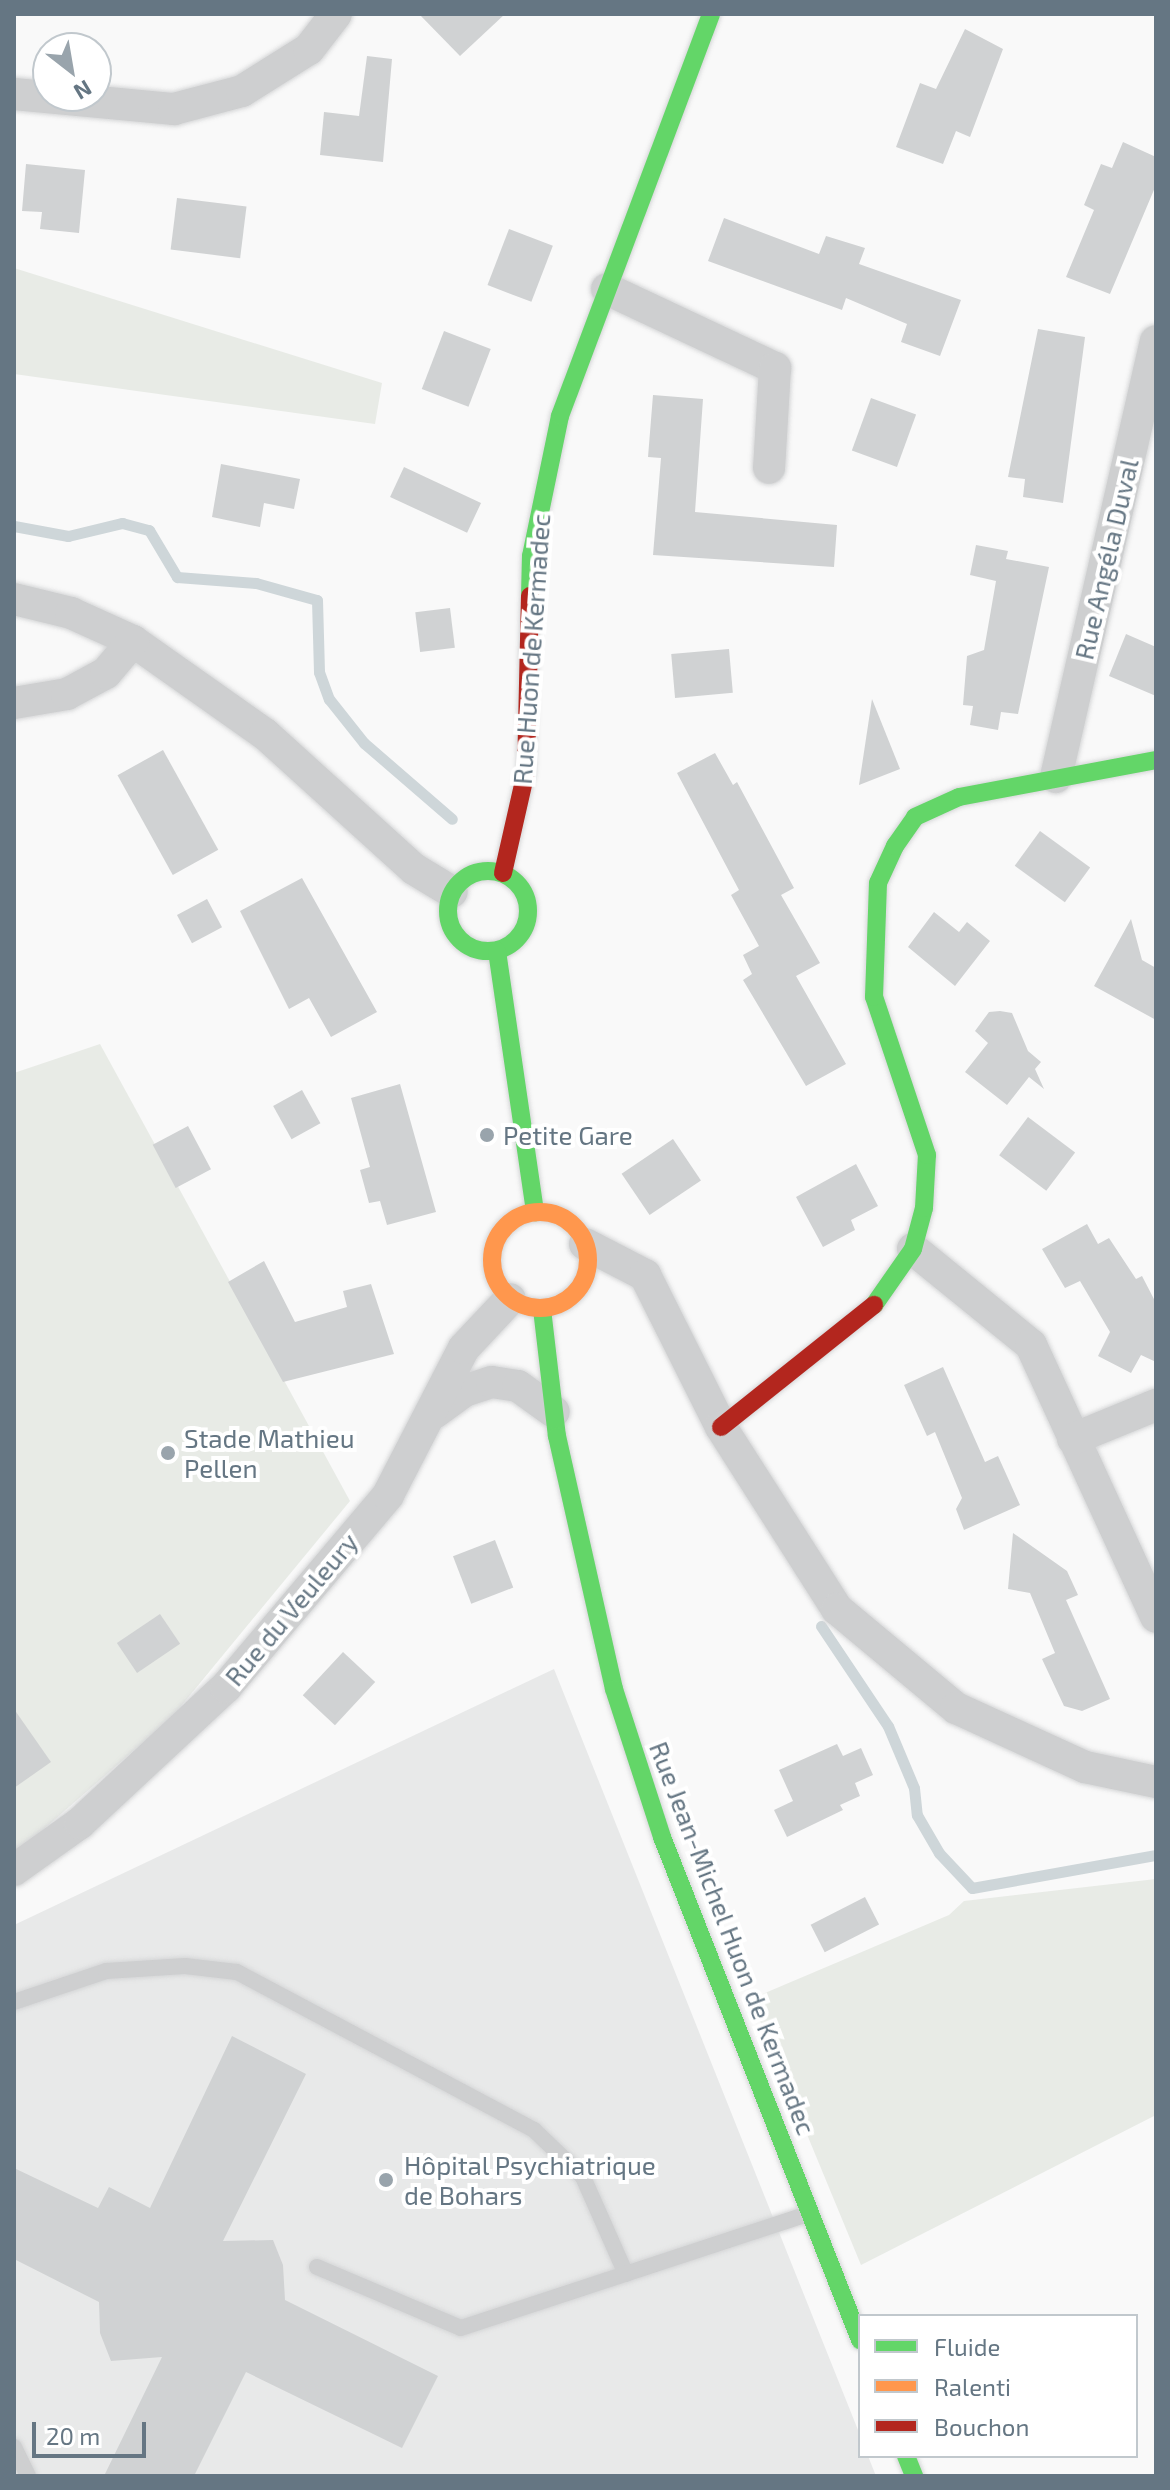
<!DOCTYPE html>
<html>
<head>
<meta charset="utf-8">
<style>
  body { margin:0 }
  #map { position:relative; width:1170px; height:2490px; overflow:hidden; background:#f9f9f9; font-family:"Exo 2",sans-serif }
  div>[style] { position:absolute }
  [style*='--x'] { left:calc(var(--x)*1px); top:calc(var(--y)*1px); width:calc(var(--w)*1px); rotate:calc(var(--a)*1deg) }
  .built>* { inset:0; background:#e8e9e9 }
  .green>* { inset:0; background:#e8ebe6 }
  .stream>* { height:11px; margin:-5.5px; padding:0 5.5px; transform-origin:5.5px; border-radius:5.5px; background:#ced6d9 }
  .building>* { inset:0; background:#d0d2d3; transform-origin:0 0 }
  .roads { filter:drop-shadow(0 0 2px #d5d6d7) drop-shadow(0 0 2px #d5d6d7) }
  .lane>* { height:16px; margin:-8px; padding:0 8px; transform-origin:8px; border-radius:8px; background:#cecfd0 }
  .street>* { height:32px; margin:-16px; padding:0 16px; transform-origin:16px; border-radius:16px; background:#cecfd0 }
  .fast>* { height:18px; margin:-9px; padding:0 9px; transform-origin:9px; border-radius:9px; background:#63d668 }
  .fast>.ring { margin:-9px; padding:0; box-sizing:content-box; background:none; border:18px solid #63d668; border-radius:50% }
  .slow>* { height:18px; margin:-9px; padding:0 9px; transform-origin:9px; border-radius:9px; background:#ff974d }
  .slow>.ring { margin:-9px; padding:0; box-sizing:content-box; background:none; border:18px solid #ff974d; border-radius:50% }
  .jam>* { height:18px; margin:-9px; padding:0 9px; transform-origin:9px; border-radius:9px; background:#b3261e }
  .dots>* { width:22px; height:22px; translate:-50% -50%; box-sizing:border-box; border:4px solid #fff; border-radius:50% }
  span { translate:-50% -50%; white-space:nowrap; text-align:center; line-height:1.15; -webkit-text-stroke:8px #fff; paint-order:stroke }
  .street-label { font-size:26px; color:#657683 }
  .poi-label { font-size:26px; color:#657683 }
  .left { translate:0 -50%; text-align:left }
  .frame { position:absolute; inset:0; border:16px solid #657683; pointer-events:none }
  .legend { position:absolute; left:858px; top:2314px; width:280px; height:144px; box-sizing:border-box; background:#fff; border:2px solid #c1c8cd; margin:0; padding:10px 14px; list-style:none; font-size:24px; color:#657683 }
  .legend li { display:flex; align-items:center; gap:16px; height:40px }
  .legend b { width:40px; border:2px solid #c1c8cd }
  .north { position:absolute; left:32px; top:32px; width:80px; height:80px; box-sizing:border-box; background:#fff; border:2px solid #c1c8cd; border-radius:50%; rotate:149deg; font-size:22px; font-weight:700; line-height:32px; text-align:center; color:#657683 }
  .north::after { content:''; display:block; margin:auto; width:28px; height:36px; background:#99a4ac; clip-path:polygon(50% 0,100% 100%,50% 72%,0 100%) }
  .scale { position:absolute; left:32px; top:2422px; width:114px; height:36px; box-sizing:border-box; border:4px solid #657683; border-top:0; padding-left:10px; font-size:24px; line-height:28px; white-space:nowrap; color:#657683; -webkit-text-stroke:6px #fff; paint-order:stroke }
</style>
</head>
<body>
<div id="map">
  <div class="built">
    <i style="clip-path:polygon(554px 1669px,860px 2435px,860px 2456px,868px 2456px,876px 2476px,14px 2476px,14px 1925px)"></i>
  </div>
  <div class="green">
    <i style="clip-path:polygon(14px 268px,382px 383px,375px 424px,14px 374px)"></i>
    <i style="clip-path:polygon(100px 1044px,350px 1501px,172px 1717px,14px 1855px,14px 1073px)"></i>
    <i style="clip-path:polygon(1156px 1879px,1156px 2115px,861px 2265px,751px 1999px,949px 1915px,964px 1901px)"></i>
  </div>
  <div class="stream">
    <i style="--x:14;--y:526;--w:55;--a:10.5"></i>
    <i style="--x:68;--y:536;--w:56;--a:-13.5"></i>
    <i style="--x:122;--y:523;--w:28;--a:15"></i>
    <i style="--x:149;--y:530;--w:55;--a:59.2"></i>
    <i style="--x:177;--y:577;--w:79;--a:4.3"></i>
    <i style="--x:256;--y:583;--w:63;--a:15.6"></i>
    <i style="--x:317;--y:600;--w:72;--a:88.4"></i>
    <i style="--x:319;--y:672;--w:29;--a:70"></i>
    <i style="--x:329;--y:699;--w:56;--a:51.5"></i>
    <i style="--x:364;--y:743;--w:116;--a:40.8"></i>
    <i style="--x:821;--y:1626;--w:120;--a:56.2"></i>
    <i style="--x:888;--y:1726;--w:67;--a:67.2"></i>
    <i style="--x:914;--y:1788;--w:27;--a:84"></i>
    <i style="--x:917;--y:1815;--w:44;--a:59.9"></i>
    <i style="--x:939;--y:1853;--w:48;--a:46.7"></i>
    <i style="--x:972;--y:1888;--w:187;--a:-10.2"></i>
  </div>
  <div class="building">
    <i style="clip-path:polygon(419px 14px,505px 14px,460px 56px)"></i>
    <i style="clip-path:polygon(965px 29px,1003px 49px,970px 137px,956px 131px,943px 164px,896px 147px,920px 83px,936px 89px)"></i>
    <i style="clip-path:polygon(367px 56px,392px 59px,383px 162px,320px 155px,324px 112px,359px 116px)"></i>
    <i style="clip-path:polygon(1123px 142px,1156px 157px,1156px 185px,1110px 294px,1066px 277px,1094px 210px,1084px 205px,1101px 164px,1112px 168px)"></i>
    <i style="clip-path:polygon(26px 164px,85px 170px,79px 233px,40px 229px,42px 212px,22px 211px)"></i>
    <i style="left:177px;top:198px;width:70px;height:52px;rotate:7deg"></i>
    <i style="clip-path:polygon(724px 218px,819px 254px,826px 236px,865px 248px,859px 264px,961px 300px,940px 356px,901px 342px,907px 324px,846px 298px,842px 310px,708px 261px)"></i>
    <i style="left:509px;top:229px;width:47px;height:60px;rotate:21deg"></i>
    <i style="clip-path:polygon(1038px 329px,1085px 337px,1063px 503px,1023px 497px,1025px 479px,1008px 477px)"></i>
    <i style="left:444px;top:331px;width:50px;height:62px;rotate:21deg"></i>
    <i style="clip-path:polygon(653px 395px,703px 399px,695px 512px,837px 525px,834px 567px,653px 555px,661px 458px,648px 457px)"></i>
    <i style="left:871px;top:398px;width:48px;height:56px;rotate:20deg"></i>
    <i style="clip-path:polygon(221px 464px,300px 479px,294px 509px,264px 503px,260px 527px,212px 517px)"></i>
    <i style="left:404px;top:467px;width:85px;height:33px;rotate:25deg"></i>
    <i style="clip-path:polygon(976px 545px,1008px 551px,1006px 559px,1049px 567px,1018px 714px,1001px 712px,998px 730px,970px 725px,973px 706px,963px 705px,967px 656px,984px 650px,996px 581px,970px 575px)"></i>
    <i style="left:450px;top:608px;width:40px;height:35px;rotate:83deg"></i>
    <i style="clip-path:polygon(1126px 634px,1156px 647px,1156px 696px,1109px 676px)"></i>
    <i style="left:729px;top:649px;width:44px;height:58px;rotate:85deg"></i>
    <i style="clip-path:polygon(872px 699px,900px 769px,859px 785px)"></i>
    <i style="left:163px;top:750px;width:114px;height:52px;rotate:61deg"></i>
    <i style="clip-path:polygon(715px 753px,733px 785px,737px 782px,794px 888px,781px 895px,820px 963px,796px 976px,846px 1064px,806px 1086px,743px 980px,752px 974px,743px 955px,759px 946px,731px 895px,739px 890px,677px 773px)"></i>
    <i style="left:1040px;top:831px;width:62px;height:43px;rotate:36deg"></i>
    <i style="clip-path:polygon(302px 878px,377px 1012px,331px 1037px,309px 998px,289px 1009px,240px 911px)"></i>
    <i style="left:207px;top:899px;width:32px;height:34px;rotate:62deg"></i>
    <i style="clip-path:polygon(934px 912px,959px 932px,967px 922px,990px 941px,955px 986px,908px 947px)"></i>
    <i style="clip-path:polygon(1131px 919px,1142px 960px,1156px 968px,1156px 1020px,1094px 986px)"></i>
    <i style="clip-path:polygon(1000px 1011px,1012px 1013px,1028px 1051px,1041px 1062px,1035px 1069px,1044px 1089px,1029px 1077px,1007px 1105px,965px 1072px,988px 1043px,975px 1031px,989px 1012px)"></i>
    <i style="clip-path:polygon(400px 1084px,436px 1212px,387px 1225px,380px 1201px,369px 1203px,360px 1170px,370px 1167px,351px 1098px)"></i>
    <i style="left:302px;top:1090px;width:38px;height:33px;rotate:61deg"></i>
    <i style="left:1028px;top:1117px;width:59px;height:48px;rotate:37deg"></i>
    <i style="left:188px;top:1126px;width:49px;height:40px;rotate:62deg"></i>
    <i style="left:673px;top:1139px;width:50px;height:62px;rotate:56deg"></i>
    <i style="clip-path:polygon(856px 1164px,878px 1206px,851px 1220px,855px 1230px,823px 1247px,796px 1197px)"></i>
    <i style="clip-path:polygon(1087px 1224px,1098px 1244px,1109px 1238px,1136px 1279px,1142px 1276px,1156px 1303px,1156px 1362px,1141px 1355px,1131px 1373px,1098px 1356px,1110px 1332px,1080px 1281px,1065px 1288px,1042px 1249px)"></i>
    <i style="clip-path:polygon(264px 1261px,295px 1322px,347px 1307px,343px 1291px,371px 1284px,394px 1354px,283px 1382px,228px 1282px)"></i>
    <i style="clip-path:polygon(943px 1367px,985px 1462px,998px 1456px,1020px 1505px,964px 1530px,956px 1509px,962px 1498px,935px 1432px,927px 1436px,904px 1385px)"></i>
    <i style="clip-path:polygon(1013px 1533px,1067px 1571px,1078px 1595px,1066px 1600px,1110px 1699px,1082px 1711px,1064px 1706px,1042px 1659px,1055px 1653px,1030px 1593px,1008px 1589px)"></i>
    <i style="left:495px;top:1540px;width:51px;height:45px;rotate:69deg"></i>
    <i style="left:160px;top:1614px;width:36px;height:52px;rotate:56deg"></i>
    <i style="left:343px;top:1652px;width:44px;height:59px;rotate:43deg"></i>
    <i style="clip-path:polygon(14px 1709px,51px 1762px,14px 1788px)"></i>
    <i style="clip-path:polygon(837px 1744px,843px 1756px,861px 1748px,873px 1775px,855px 1783px,860px 1796px,840px 1805px,843px 1810px,787px 1837px,774px 1810px,793px 1801px,779px 1770px)"></i>
    <i style="left:865px;top:1897px;width:31px;height:61px;rotate:63deg"></i>
    <i style="clip-path:polygon(232px 2036px,306px 2074px,223px 2241px,273px 2240px,283px 2265px,285px 2300px,438px 2376px,402px 2448px,246px 2372px,194px 2476px,104px 2476px,162px 2357px,111px 2361px,100px 2333px,99px 2302px,14px 2259px,14px 2168px,98px 2208px,109px 2187px,150px 2208px)"></i>
  </div>
  <div class="roads">
    <div class="lane">
      <i style="--x:14;--y:2002;--w:97;--a:-18.6"></i>
      <i style="--x:106;--y:1971;--w:79;--a:-3.6"></i>
      <i style="--x:185;--y:1966;--w:52;--a:6.6"></i>
      <i style="--x:237;--y:1972;--w:336;--a:28"></i>
      <i style="--x:534;--y:2130;--w:68;--a:43.8"></i>
      <i style="--x:583;--y:2177;--w:106;--a:66.1"></i>
      <i style="--x:317;--y:2267;--w:156;--a:23"></i>
      <i style="--x:461;--y:2328;--w:365;--a:-18.2"></i>
      <i style="--x:14;--y:2447;--w:32;--a:64"></i>
    </div>
    <div class="street">
      <i style="--x:14;--y:94;--w:161;--a:5.4"></i>
      <i style="--x:174;--y:109;--w:70;--a:-14.8"></i>
      <i style="--x:242;--y:91;--w:79;--a:-32.1"></i>
      <i style="--x:309;--y:49;--w:44;--a:-52.4"></i>
      <i style="--x:607;--y:289;--w:186;--a:25.2"></i>
      <i style="--x:775;--y:368;--w:100;--a:93.4"></i>
      <i style="--x:14;--y:599;--w:59;--a:13.8"></i>
      <i style="--x:71;--y:613;--w:68;--a:24.3"></i>
      <i style="--x:133;--y:641;--w:161;--a:35.2"></i>
      <i style="--x:265;--y:734;--w:201;--a:42.2"></i>
      <i style="--x:414;--y:869;--w:44;--a:31.2"></i>
      <i style="--x:14;--y:703;--w:54;--a:-9.6"></i>
      <i style="--x:67;--y:694;--w:44;--a:-28.3"></i>
      <i style="--x:106;--y:673;--w:42;--a:-49.8"></i>
      <i style="--x:1056;--y:777;--w:447;--a:-77.1"></i>
      <i style="--x:585;--y:1244;--w:68;--a:27.3"></i>
      <i style="--x:645;--y:1275;--w:170;--a:63.4"></i>
      <i style="--x:721;--y:1427;--w:216;--a:57.5"></i>
      <i style="--x:837;--y:1609;--w:155;--a:39.8"></i>
      <i style="--x:956;--y:1708;--w:142;--a:24.6"></i>
      <i style="--x:1085;--y:1767;--w:73;--a:11.9"></i>
      <i style="--x:913;--y:1249;--w:152;--a:39.1"></i>
      <i style="--x:1031;--y:1345;--w:299;--a:65.3"></i>
      <i style="--x:434;--y:1413;--w:37;--a:-36"></i>
      <i style="--x:464;--y:1391;--w:29;--a:-18"></i>
      <i style="--x:492;--y:1382;--w:26;--a:9"></i>
      <i style="--x:518;--y:1386;--w:44;--a:35.8"></i>
      <i style="--x:1073;--y:1439;--w:90;--a:-22.3"></i>
      <i style="--x:14;--y:1870;--w:81;--a:-35.5"></i>
      <i style="--x:80;--y:1823;--w:200;--a:-43"></i>
      <i style="--x:226;--y:1687;--w:251;--a:-49.8"></i>
      <i style="--x:388;--y:1495;--w:165;--a:-62.7"></i>
      <i style="--x:464;--y:1348;--w:67;--a:-46.8"></i>
    </div>
    <div class="fast">
      <i style="--x:530;--y:596;--w:40;--a:-88.6"></i>
      <i style="--x:531;--y:556;--w:143;--a:-78.3"></i>
      <i style="--x:560;--y:416;--w:429;--a:-69.4"></i>
      <i class="ring" style="left:448px;top:871px;width:62px;height:62px"></i>
      <i style="--x:497;--y:951;--w:264;--a:81.7"></i>
      <i style="--x:874;--y:1305;--w:68;--a:-55.1"></i>
      <i style="--x:913;--y:1249;--w:42;--a:-75"></i>
      <i style="--x:924;--y:1208;--w:53;--a:-86.8"></i>
      <i style="--x:927;--y:1155;--w:167;--a:-108.5"></i>
      <i style="--x:874;--y:997;--w:114;--a:-88"></i>
      <i style="--x:878;--y:883;--w:41;--a:-65.3"></i>
      <i style="--x:895;--y:846;--w:35;--a:-55"></i>
      <i style="--x:915;--y:817;--w:48;--a:-24.4"></i>
      <i style="--x:959;--y:797;--w:200;--a:-10.6"></i>
      <i style="--x:542;--y:1309;--w:128;--a:83.3"></i>
      <i style="--x:557;--y:1436;--w:259;--a:77.3"></i>
      <i style="--x:614;--y:1689;--w:156;--a:72"></i>
      <i style="--x:662;--y:1837;--w:541;--a:68.51"></i>
      <i style="--x:906;--y:2456;--w:22;--a:68"></i>
    </div>
    <div class="slow">
      <i class="ring" style="left:492px;top:1212px;width:78px;height:78px"></i>
    </div>
    <div class="jam">
      <i style="--x:503;--y:873;--w:104;--a:-77.2"></i>
      <i style="--x:526;--y:772;--w:176;--a:-88.7"></i>
      <i style="--x:721;--y:1427;--w:196;--a:-38.6"></i>
    </div>
  </div>
  <div class="dots">
    <i style="left:487px;top:1135px;background:#99a4ac"></i>
    <i style="left:168px;top:1453px;background:#99a4ac"></i>
    <i style="left:386px;top:2180px;background:#99a4ac"></i>
  </div>
  <div class="street-label">
    <span style="left:1106px;top:559px;rotate:-77deg">Rue Angéla Duval</span>
    <span style="left:531px;top:649px;rotate:-86deg">Rue Huon de Kermadec</span>
    <span style="left:291px;top:1609px;rotate:-50deg">Rue du Veuleury</span>
    <span style="left:733px;top:1938px;rotate:69deg">Rue Jean-Michel Huon de Kermadec</span>
  </div>
  <div class="poi-label">
    <span class="left" style="left:503px;top:1135px">Petite Gare</span>
    <span class="left" style="left:184px;top:1453px">Stade Mathieu<br>Pellen</span>
    <span class="left" style="left:404px;top:2180px">Hôpital Psychiatrique<br>de Bohars</span>
  </div>
  <div class="frame"></div>
  <ul class="legend">
  <li><b style="height:10px;background:#63d668"></b>Fluide</li>
  <li><b style="height:10px;background:#ff974d"></b>Ralenti</li>
  <li><b style="height:10px;background:#b3261e"></b>Bouchon</li>
  </ul>
  <div class="north">N</div>
  <div class="scale">20 m</div>
</div>
</body>
</html>
